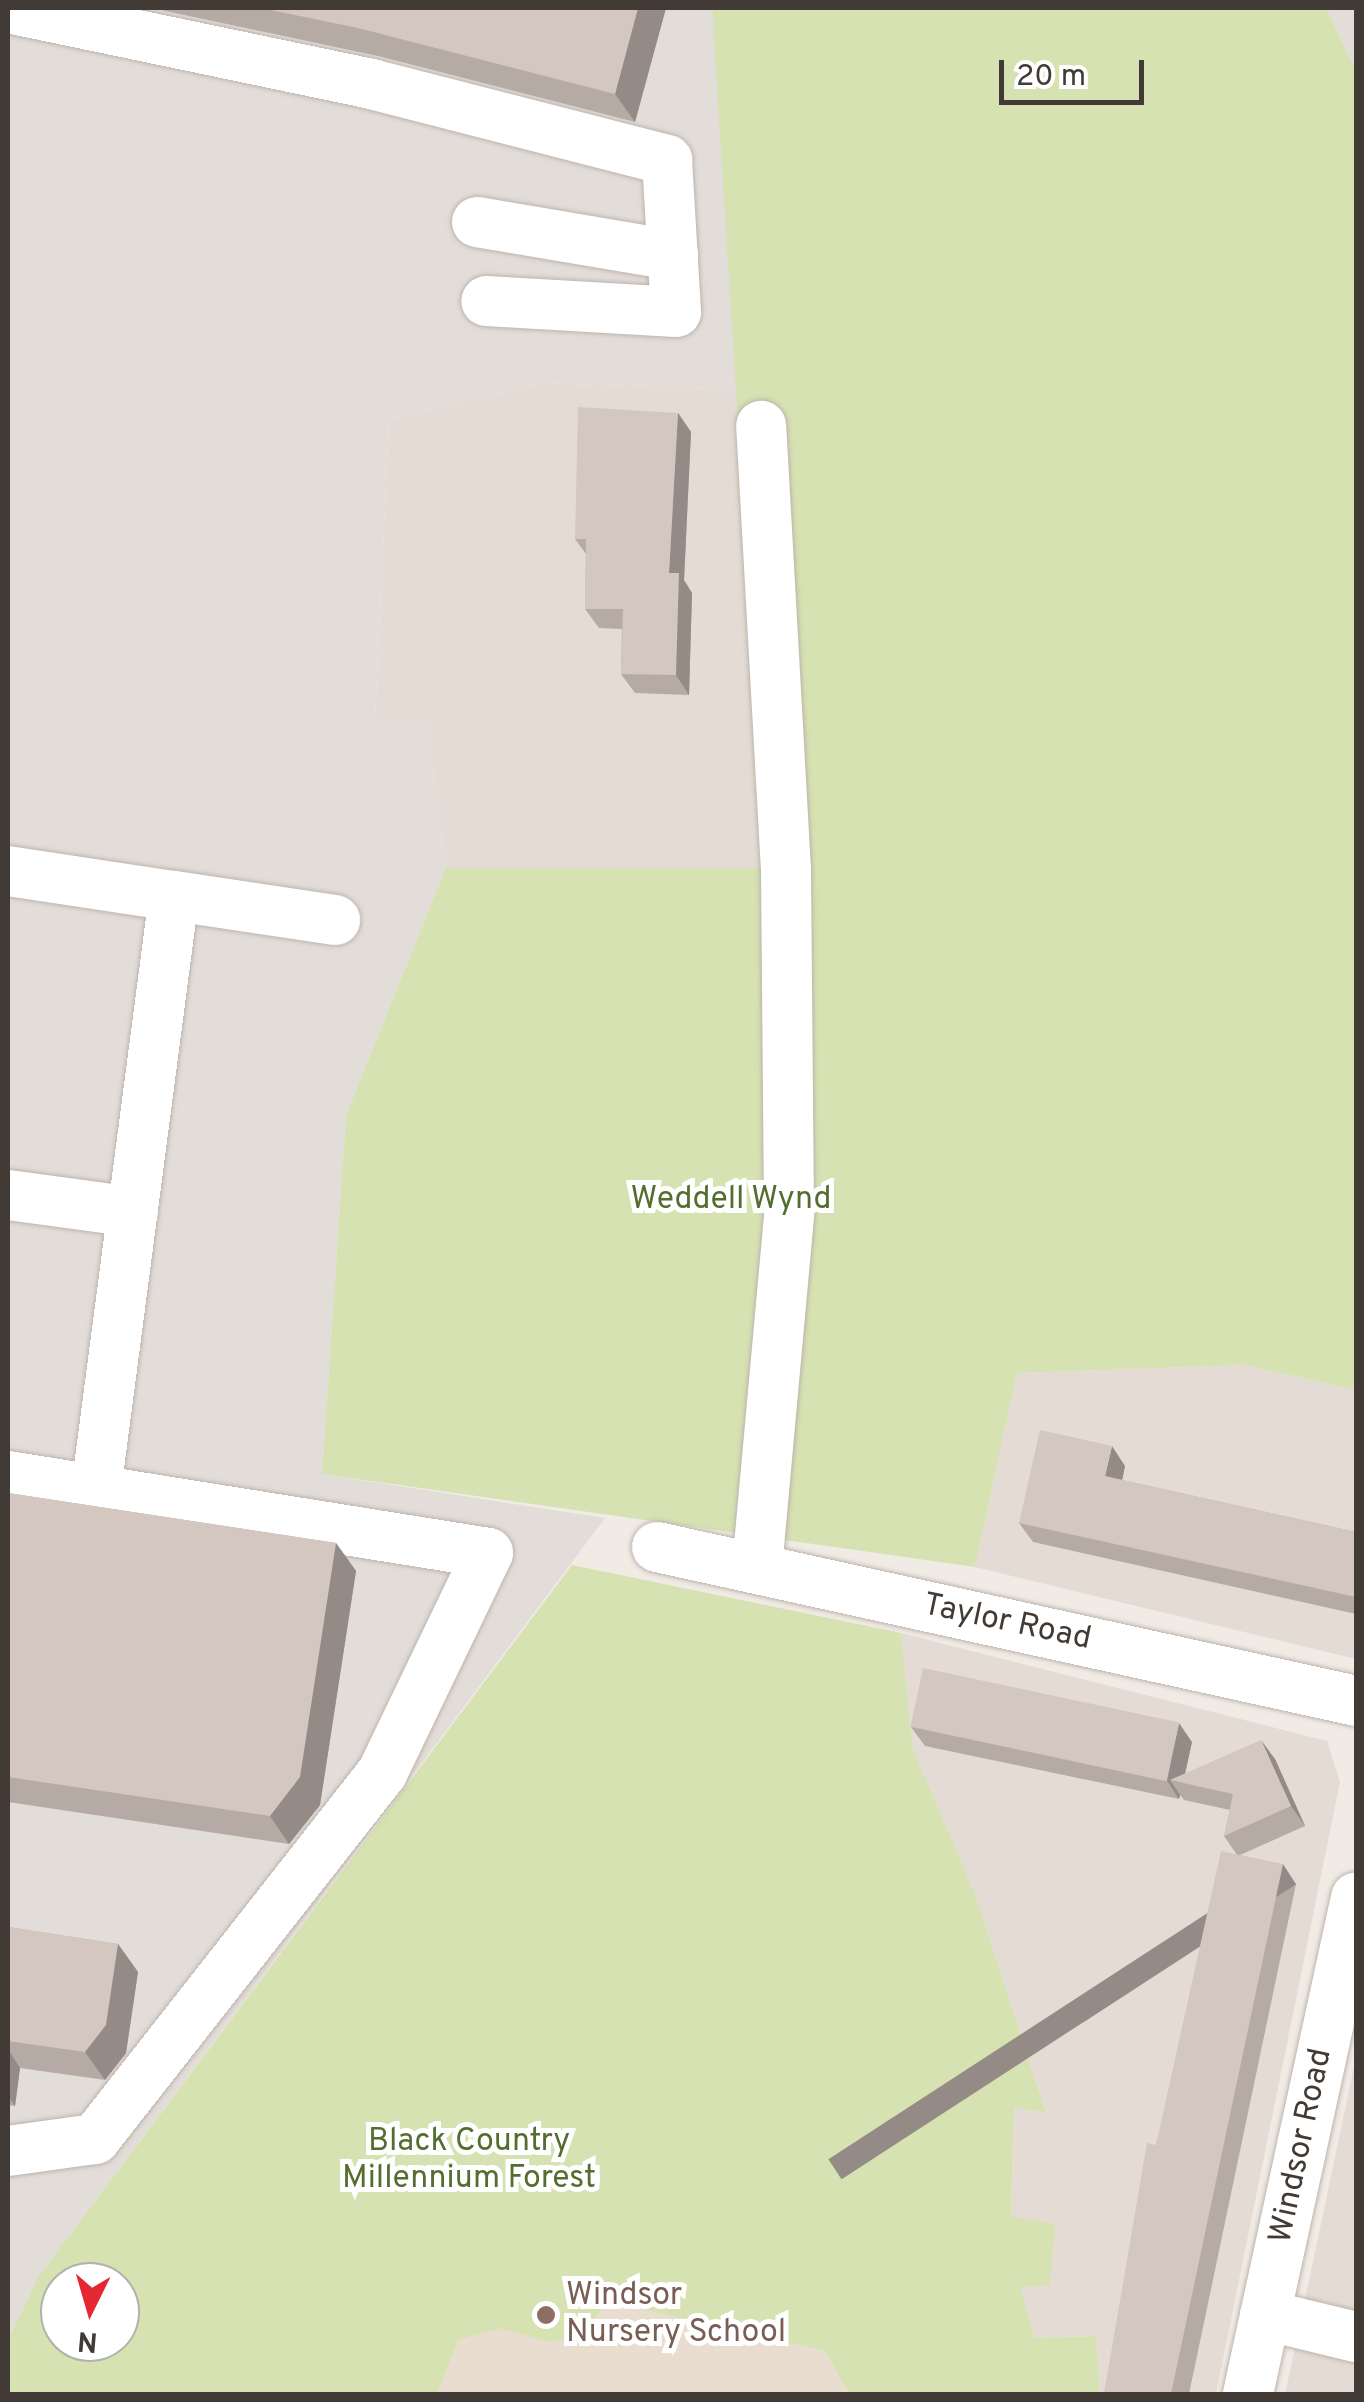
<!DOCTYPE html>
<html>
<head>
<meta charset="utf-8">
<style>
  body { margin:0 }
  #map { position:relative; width:1364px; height:2402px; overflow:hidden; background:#f1ebe5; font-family:Overpass,sans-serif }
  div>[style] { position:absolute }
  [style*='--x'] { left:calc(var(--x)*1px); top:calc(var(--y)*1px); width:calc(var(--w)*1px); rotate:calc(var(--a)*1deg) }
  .residential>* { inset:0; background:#e4dcd4 }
  .industrial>* { inset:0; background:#e3ddda }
  .education>* { inset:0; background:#e9ddd0 }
  .green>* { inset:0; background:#d6e2b1 }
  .roads { filter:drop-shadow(0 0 2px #beb4ac) drop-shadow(0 0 2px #beb4ac) }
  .minor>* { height:50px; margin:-25px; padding:0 25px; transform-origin:25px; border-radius:25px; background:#fff }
  .wall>* { inset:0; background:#b6aba4 }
  .shaded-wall>* { inset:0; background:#948b86; transform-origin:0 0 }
  .building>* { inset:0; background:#d4c7bf; transform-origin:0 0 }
  .dots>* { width:28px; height:28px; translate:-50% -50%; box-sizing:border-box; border:5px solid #fff; border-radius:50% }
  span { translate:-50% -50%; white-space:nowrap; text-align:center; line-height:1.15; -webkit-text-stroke:10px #fff; paint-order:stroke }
  .park-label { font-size:32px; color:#546e2f }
  .street-label { font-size:32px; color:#423b35 }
  .education-label { font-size:32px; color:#785e54 }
  .left { translate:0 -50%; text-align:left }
  .frame { position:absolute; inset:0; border:10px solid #423b35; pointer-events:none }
  .north { position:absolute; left:40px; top:2262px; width:100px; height:100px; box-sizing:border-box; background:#fff; border:2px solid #b3b1ae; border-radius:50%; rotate:185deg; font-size:28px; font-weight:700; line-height:40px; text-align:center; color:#423b35 }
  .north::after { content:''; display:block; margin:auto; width:35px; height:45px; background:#e52732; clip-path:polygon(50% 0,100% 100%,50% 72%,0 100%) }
  .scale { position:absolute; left:999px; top:60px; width:145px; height:45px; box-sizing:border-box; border:5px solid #423b35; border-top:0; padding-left:12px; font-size:30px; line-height:35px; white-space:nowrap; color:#423b35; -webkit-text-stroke:8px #fff; paint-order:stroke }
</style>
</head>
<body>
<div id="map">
  <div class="residential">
    <i style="clip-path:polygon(541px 383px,741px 390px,766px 869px,446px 868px,427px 719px,375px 720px,389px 420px)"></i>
    <i style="clip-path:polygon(1246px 1365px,1356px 1390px,1356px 1659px,975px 1567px,1017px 1373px)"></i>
    <i style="clip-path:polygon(901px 1633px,1327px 1741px,1340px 1782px,1216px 2394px,1100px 2394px,1096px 2336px,1035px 2338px,1019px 2286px,1055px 2225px,1011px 2216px,1014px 2108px,1046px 2111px,976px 1896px,913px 1749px)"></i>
    <i style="clip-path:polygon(1356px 2057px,1356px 2394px,1285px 2394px,1295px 2347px)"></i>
  </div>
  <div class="industrial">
    <i style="clip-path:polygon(8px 8px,712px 8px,741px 390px,541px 383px,389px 420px,375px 719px,427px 718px,446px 868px,346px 1115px,322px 1474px,605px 1518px,38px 2277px,8px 2340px)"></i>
    <i style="clip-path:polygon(1326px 8px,1356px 8px,1356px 71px)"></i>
  </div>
  <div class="education">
    <i style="clip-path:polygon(435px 2260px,825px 2351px,849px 2394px,396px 2394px)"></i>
  </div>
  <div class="green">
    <i style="clip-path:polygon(712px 8px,1326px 8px,1356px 71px,1356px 1390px,1246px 1365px,1017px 1373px,975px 1567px,322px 1474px,346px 1115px,446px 868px,766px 868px)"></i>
    <i style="clip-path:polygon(evenodd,572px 1565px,901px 1633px,913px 1749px,976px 1896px,1046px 2112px,1014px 2108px,1011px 2216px,1055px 2224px,1050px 2285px,1020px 2287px,1035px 2338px,1096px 2336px,1100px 2394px,849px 2394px,825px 2351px,608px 2301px,581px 2335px,549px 2342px,499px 2328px,458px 2340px,437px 2394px,8px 2394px,8px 2340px,38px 2277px,572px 1565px,60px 2282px,120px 2282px,120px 2342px,60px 2342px,60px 2282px)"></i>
  </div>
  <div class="roads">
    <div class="minor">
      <i style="--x:8;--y:8;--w:371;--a:11.8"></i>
      <i style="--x:371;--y:84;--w:306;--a:14.4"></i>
      <i style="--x:667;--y:160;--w:152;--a:86.6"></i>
      <i style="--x:676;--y:312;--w:190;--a:-176.7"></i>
      <i style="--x:477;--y:222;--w:199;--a:9.6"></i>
      <i style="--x:8;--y:871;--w:168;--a:8.6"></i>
      <i style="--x:174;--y:896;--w:599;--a:97.48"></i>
      <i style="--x:174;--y:896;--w:163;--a:8.5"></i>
      <i style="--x:8;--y:1195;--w:126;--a:7.7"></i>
      <i style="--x:8;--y:1476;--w:486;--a:9.1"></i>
      <i style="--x:488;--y:1553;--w:244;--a:115.7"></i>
      <i style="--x:382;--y:1773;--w:465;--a:128.1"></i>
      <i style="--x:95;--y:2139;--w:88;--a:172.1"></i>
      <i style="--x:657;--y:1547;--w:716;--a:12.42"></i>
      <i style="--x:757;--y:1568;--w:356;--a:-84.8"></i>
      <i style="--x:789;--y:1213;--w:343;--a:-90.5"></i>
      <i style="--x:786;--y:870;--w:445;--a:-93.2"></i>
      <i style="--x:1265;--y:2315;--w:94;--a:13.6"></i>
      <i style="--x:1248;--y:2394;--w:508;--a:-77.72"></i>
    </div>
  </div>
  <div class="wall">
    <i style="clip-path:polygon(151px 8px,666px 8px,635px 122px,378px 56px)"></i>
    <i style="clip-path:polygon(678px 413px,691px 432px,684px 580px,692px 593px,689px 695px,635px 693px,621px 674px,622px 629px,599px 628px,585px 609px,586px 554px,575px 539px)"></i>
    <i style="clip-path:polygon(1125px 1466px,1122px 1480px,1356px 1532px,1356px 1614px,1033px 1542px,1019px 1523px)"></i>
    <i style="clip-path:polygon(8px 1493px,336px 1543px,356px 1571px,320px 1805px,289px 1844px,8px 1802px)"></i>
    <i style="clip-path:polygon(911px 1727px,1192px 1742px,1185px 1773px,1275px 1759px,1305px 1826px,1240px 1855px,1296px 1884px,1189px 2394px,1104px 2394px,1156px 2145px,1237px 1855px,1224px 1836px,1230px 1810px,1184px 1800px,1180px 1795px,1179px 1799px,925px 1746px)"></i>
    <i style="clip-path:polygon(8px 1927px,118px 1944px,138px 1972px,126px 2053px,105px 2080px,20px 2068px,15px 2106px,8px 2105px)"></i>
  </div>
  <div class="shaded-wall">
    <i style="clip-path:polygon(638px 8px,666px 8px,635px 122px,615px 94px)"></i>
    <i style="clip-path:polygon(678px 413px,691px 432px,684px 580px,692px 593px,689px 695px,676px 675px,669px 573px)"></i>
    <i style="clip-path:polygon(1112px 1446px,1125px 1466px,1119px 1495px,1105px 1476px)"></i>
    <i style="clip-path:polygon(336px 1543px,356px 1571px,320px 1805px,289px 1844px,270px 1816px)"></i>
    <i style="clip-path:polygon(1179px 1723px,1192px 1742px,1183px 1783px,1170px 1780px,1180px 1795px,1179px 1799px,1166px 1779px)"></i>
    <i style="clip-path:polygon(1261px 1740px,1275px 1759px,1305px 1826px,1291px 1806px)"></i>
    <i style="left:1283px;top:1864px;width:24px;height:542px;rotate:57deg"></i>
    <i style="clip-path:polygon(118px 1944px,138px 1972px,126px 2053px,105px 2080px,85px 2052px)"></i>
    <i style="clip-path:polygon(8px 2049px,20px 2068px,15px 2106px,8px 2096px)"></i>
  </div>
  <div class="building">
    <i style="clip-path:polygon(261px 8px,638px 8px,615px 94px,358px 28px)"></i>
    <i style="clip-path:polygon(578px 407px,678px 413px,669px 573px,679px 573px,676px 675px,621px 674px,623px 609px,585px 609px,586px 539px,575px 539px)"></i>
    <i style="clip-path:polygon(1040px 1430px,1112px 1446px,1105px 1476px,1356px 1532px,1356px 1597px,1019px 1523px)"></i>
    <i style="clip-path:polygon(8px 1493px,336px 1543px,300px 1777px,270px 1816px,8px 1777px)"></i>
    <i style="left:923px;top:1668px;width:262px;height:60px;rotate:12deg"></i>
    <i style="clip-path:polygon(1261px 1740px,1291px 1806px,1224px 1836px,1233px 1794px,1170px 1780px)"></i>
    <i style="clip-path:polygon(1221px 1851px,1283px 1864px,1171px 2394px,1104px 2394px,1147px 2143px,1156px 2145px)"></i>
    <i style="clip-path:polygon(8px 1927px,118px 1944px,106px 2025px,85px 2052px,8px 2041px)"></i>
  </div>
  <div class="dots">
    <i style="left:546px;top:2315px;background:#8d6e63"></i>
  </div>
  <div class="park-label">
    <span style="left:731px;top:1200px">Weddell Wynd</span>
    <span style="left:469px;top:2161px">Black Country<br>Millennium Forest</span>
  </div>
  <div class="street-label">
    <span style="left:1007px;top:1623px;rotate:12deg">Taylor Road</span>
    <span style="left:1302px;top:2146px;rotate:-78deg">Windsor Road</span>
  </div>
  <div class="education-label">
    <span class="left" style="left:566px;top:2315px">Windsor<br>Nursery School</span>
  </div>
  <div class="frame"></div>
  <div class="north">N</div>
  <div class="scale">20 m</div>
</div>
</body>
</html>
